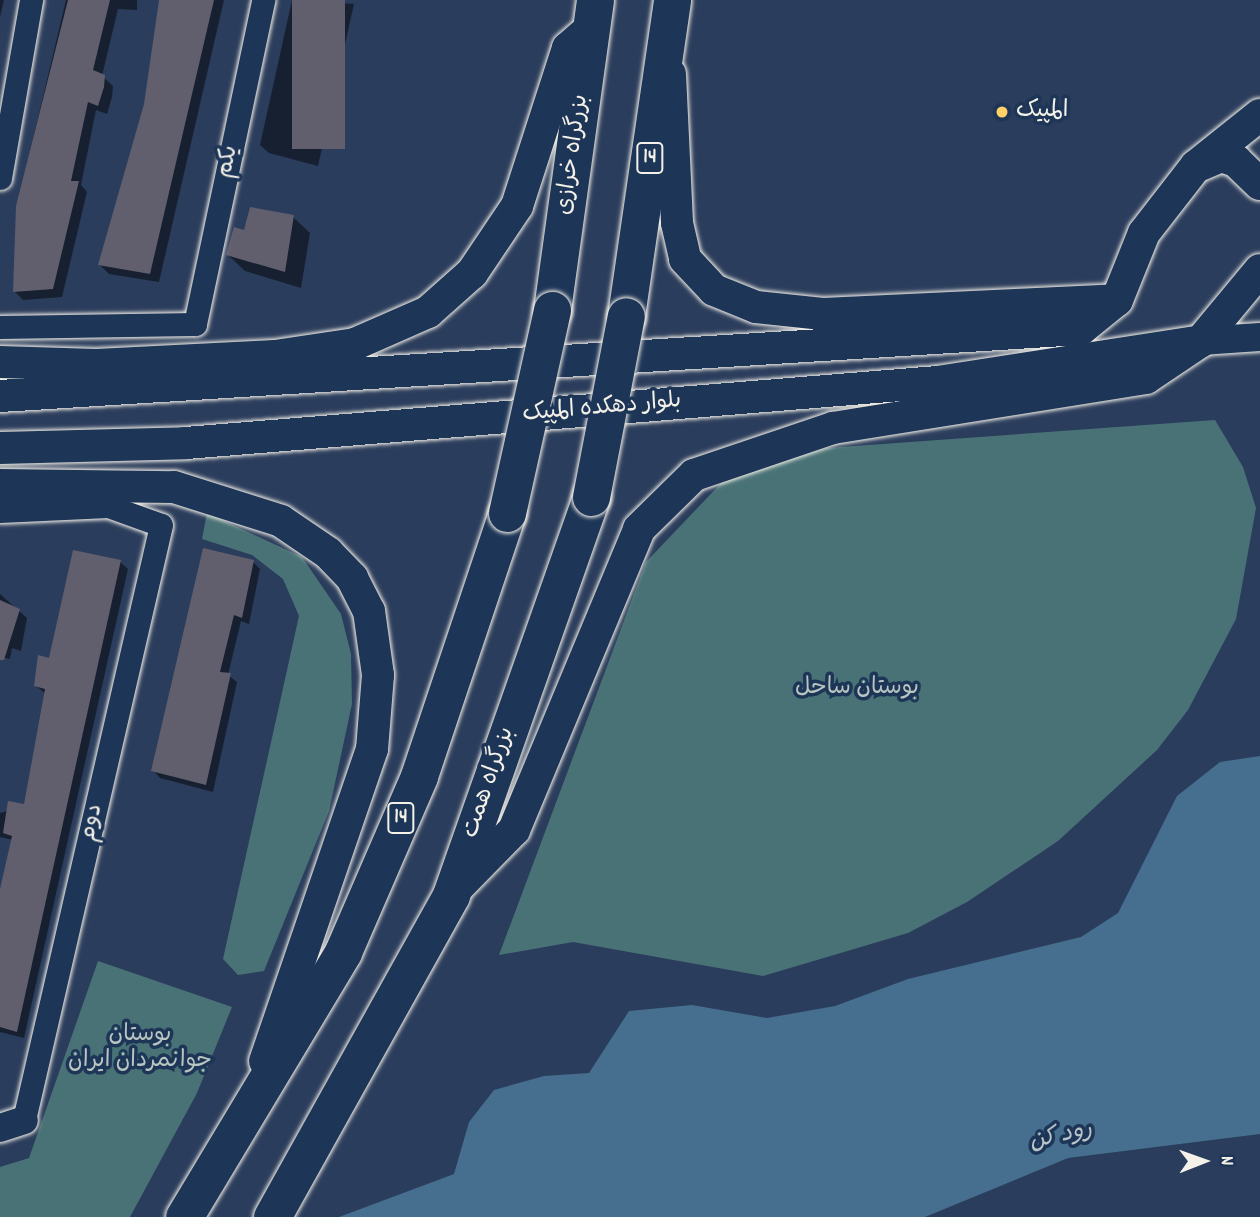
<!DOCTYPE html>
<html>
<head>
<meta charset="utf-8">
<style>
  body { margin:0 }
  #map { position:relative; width:1260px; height:1217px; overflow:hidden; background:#2b3d5c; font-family:Dekko,"Playpen Sans Arabic",sans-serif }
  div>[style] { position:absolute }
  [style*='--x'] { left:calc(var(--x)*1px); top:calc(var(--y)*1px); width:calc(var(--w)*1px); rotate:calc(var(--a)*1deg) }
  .green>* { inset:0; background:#497276 }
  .water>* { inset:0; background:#466e8e }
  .shadow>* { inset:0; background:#0007 }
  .building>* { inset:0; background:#615e6e; transform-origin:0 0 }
  .roads { filter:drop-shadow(0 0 2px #f4f1e8) drop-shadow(0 0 2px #f4f1e8) }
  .minor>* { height:23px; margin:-11.5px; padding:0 11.5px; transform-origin:11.5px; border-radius:11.5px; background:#1d3557 }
  .tertiary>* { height:28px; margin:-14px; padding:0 14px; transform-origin:14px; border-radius:14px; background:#1d3557 }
  .secondary>* { height:32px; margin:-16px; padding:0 16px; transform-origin:16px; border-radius:16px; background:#1d3557 }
  .trunk>* { height:37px; margin:-18.5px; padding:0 18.5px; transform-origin:18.5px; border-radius:18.5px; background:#1d3557 }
  .bridges { filter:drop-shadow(0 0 2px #f4f1e8) drop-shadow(0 0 2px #f4f1e8) }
  .trunk-bridge>* { height:37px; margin:-18.5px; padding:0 18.5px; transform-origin:18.5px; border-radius:18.5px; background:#1d3557 }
  .dots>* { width:19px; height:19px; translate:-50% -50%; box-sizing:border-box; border:4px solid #1d3557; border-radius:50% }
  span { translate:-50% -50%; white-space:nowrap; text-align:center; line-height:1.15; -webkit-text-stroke:7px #1d3557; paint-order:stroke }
  .shield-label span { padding:2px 5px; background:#1d3557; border:2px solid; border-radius:5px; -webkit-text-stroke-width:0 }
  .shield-label { font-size:21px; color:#f4f1e8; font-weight:700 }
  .poi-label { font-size:23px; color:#f4f1e8 }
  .left { translate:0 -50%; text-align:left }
  .street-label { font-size:23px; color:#f4f1e8 }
  .park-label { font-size:23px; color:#b8c5c0 }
  .water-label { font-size:24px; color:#b7c3c8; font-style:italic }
  .north { position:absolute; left:1169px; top:1126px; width:70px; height:70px; -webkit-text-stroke:5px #1d3557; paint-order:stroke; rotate:89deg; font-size:19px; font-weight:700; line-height:28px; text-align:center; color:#f4f1e8 }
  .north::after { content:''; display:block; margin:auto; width:24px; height:32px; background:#f4f1e8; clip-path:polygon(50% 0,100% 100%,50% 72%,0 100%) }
</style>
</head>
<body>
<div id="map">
  <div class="green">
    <i style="clip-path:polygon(1215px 420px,1243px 467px,1256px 508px,1236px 619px,1188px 710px,1157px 750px,1058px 841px,967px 902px,908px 933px,763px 976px,573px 942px,499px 955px,646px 562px,726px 478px,827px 448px)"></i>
    <i style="clip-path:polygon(207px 513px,302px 557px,341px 614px,351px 654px,352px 704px,329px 811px,264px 971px,238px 975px,223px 959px,299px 616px,283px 579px,252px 555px,202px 539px)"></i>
    <i style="clip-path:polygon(98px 961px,232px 1007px,197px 1093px,130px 1217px,0 1217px,0 1167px,29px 1158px)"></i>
  </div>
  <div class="water">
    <i style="clip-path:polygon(1260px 756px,1260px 1134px,1068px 1158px,925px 1217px,339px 1217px,454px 1174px,469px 1122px,494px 1090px,544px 1076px,589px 1073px,629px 1011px,692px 1005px,767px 1018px,835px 1006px,908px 979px,1081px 937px,1118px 913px,1177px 796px,1220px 762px)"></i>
  </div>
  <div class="shadow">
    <i style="clip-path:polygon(0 0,4px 0,0 17px)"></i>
    <i style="clip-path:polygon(66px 0,137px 0,137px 10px,118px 9px,102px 76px,113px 86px,112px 97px,107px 114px,96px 110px,81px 185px,87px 192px,62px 297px,23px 300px,15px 292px,17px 206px)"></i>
    <i style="clip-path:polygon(160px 0,224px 0,159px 282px,109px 274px,100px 265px,146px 104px)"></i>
    <i style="clip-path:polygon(292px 0,354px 4px,318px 166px,269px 153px,260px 145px)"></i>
    <i style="clip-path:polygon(293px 217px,310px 233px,301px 288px,245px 271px,228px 255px,245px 233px)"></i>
    <i style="clip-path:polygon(120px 562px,128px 569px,24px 1038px,0 1032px,0 905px,13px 840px,0 837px,0 813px,26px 806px,46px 694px,36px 686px)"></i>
    <i style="clip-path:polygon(253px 562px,260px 569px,249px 624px,241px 621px,228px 675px,237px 682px,213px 792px,160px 778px,153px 770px)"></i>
    <i style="clip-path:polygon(0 594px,27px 618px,21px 651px,12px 648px,10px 659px,0 657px)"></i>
  </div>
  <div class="building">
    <i style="clip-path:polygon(68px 0,110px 0,93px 70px,105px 75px,104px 87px,98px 106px,88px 102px,71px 181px,79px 181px,53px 289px,13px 292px,16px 206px)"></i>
    <i style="clip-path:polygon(159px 0,214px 0,150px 274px,98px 265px,144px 104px)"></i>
    <i style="left:292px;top:0;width:53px;height:149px"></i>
    <i style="clip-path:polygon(250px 207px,294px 215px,285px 272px,226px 255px,234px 227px,244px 230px)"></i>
    <i style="clip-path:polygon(203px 548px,254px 560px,242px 618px,234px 615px,220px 672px,231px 673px,206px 785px,151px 771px)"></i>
    <i style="clip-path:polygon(73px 550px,121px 560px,17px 1032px,0 1027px,0 889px,12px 836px,3px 833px,8px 801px,24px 804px,45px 689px,34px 686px,38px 655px,49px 658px)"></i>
    <i style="clip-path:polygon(0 600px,20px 609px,4px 660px,0 660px)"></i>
  </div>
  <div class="roads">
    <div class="minor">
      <i style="--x:0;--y:178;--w:181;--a:-80.1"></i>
      <i style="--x:0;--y:327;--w:195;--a:-0.9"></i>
      <i style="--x:195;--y:324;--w:331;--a:-78.1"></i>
      <i style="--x:0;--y:511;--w:108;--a:-2.7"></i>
      <i style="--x:108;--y:506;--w:56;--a:19.7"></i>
      <i style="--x:161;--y:525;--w:611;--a:102.97"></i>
    </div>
    <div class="tertiary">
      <i style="--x:1201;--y:341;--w:59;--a:-3.9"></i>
      <i style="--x:0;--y:1128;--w:25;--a:-18"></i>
    </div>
    <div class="secondary">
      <i style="--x:670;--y:74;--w:149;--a:87.3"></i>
      <i style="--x:677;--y:223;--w:37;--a:77"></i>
      <i style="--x:685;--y:259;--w:42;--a:46.9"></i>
      <i style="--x:714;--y:290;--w:45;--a:22"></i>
      <i style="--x:756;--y:307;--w:67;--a:6"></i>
      <i style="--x:823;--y:314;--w:294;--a:-2.7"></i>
      <i style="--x:1200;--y:165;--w:23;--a:-23"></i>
      <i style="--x:1221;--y:156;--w:16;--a:18"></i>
      <i style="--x:1236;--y:161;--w:33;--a:44"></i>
      <i style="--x:0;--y:362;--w:96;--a:1.8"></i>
      <i style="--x:96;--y:365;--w:179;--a:-2.9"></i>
      <i style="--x:275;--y:356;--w:81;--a:-8.5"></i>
      <i style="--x:355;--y:344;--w:80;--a:-23.7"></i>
      <i style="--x:428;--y:312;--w:59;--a:-41.6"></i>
      <i style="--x:472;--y:273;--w:81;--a:-56.1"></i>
      <i style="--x:517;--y:206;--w:166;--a:-72.1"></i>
      <i style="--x:568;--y:48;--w:30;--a:-41"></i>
      <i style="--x:0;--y:396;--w:1083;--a:-3.55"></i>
      <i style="--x:1081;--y:329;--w:46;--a:-38.9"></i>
      <i style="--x:1117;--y:300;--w:72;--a:-68.1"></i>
      <i style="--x:1144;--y:233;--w:85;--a:-52.2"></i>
      <i style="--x:1196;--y:166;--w:82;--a:-38.6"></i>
      <i style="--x:0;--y:448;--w:186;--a:-1.5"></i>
      <i style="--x:186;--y:443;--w:753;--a:-4.64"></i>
      <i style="--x:937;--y:382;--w:267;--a:-8.8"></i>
      <i style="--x:0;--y:485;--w:174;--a:0.7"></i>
      <i style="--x:174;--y:487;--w:112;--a:17.6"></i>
      <i style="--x:281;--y:521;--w:57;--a:34.2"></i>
      <i style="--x:328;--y:553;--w:35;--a:46"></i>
      <i style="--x:352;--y:578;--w:37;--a:63"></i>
      <i style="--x:369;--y:611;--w:65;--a:82"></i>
      <i style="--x:378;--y:675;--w:74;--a:94.6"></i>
      <i style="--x:372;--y:749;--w:330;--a:108.9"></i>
      <i style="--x:451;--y:894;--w:90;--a:-45.5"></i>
      <i style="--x:514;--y:830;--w:326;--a:-67.4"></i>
      <i style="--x:639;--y:529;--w:77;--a:-44.5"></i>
      <i style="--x:694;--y:475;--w:147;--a:-18.7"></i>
      <i style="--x:833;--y:428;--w:317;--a:-9.1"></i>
      <i style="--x:1146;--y:378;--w:66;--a:-33.9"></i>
      <i style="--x:1201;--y:341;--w:92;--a:-50.3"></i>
    </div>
    <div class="trunk">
      <i style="--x:552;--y:310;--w:313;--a:-82.1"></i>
      <i style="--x:626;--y:316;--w:319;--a:-81.7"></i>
      <i style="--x:184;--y:1217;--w:309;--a:-59"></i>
      <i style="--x:343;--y:952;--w:192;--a:-66.6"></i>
      <i style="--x:419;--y:776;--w:277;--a:-71.5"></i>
      <i style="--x:272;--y:1217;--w:368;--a:-60.9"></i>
      <i style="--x:451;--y:895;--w:422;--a:-70.6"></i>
    </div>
  </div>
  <div class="bridges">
    <div class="trunk-bridge">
      <i style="--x:591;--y:497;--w:184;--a:-79.1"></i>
      <i style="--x:507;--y:513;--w:208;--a:-77.5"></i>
    </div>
  </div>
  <div class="dots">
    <i style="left:1002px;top:112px;background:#ffd166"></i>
  </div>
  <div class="shield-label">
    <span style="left:650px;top:158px">14</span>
    <span style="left:401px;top:818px">14</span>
  </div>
  <div class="poi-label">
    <span class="left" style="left:1016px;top:112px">المپیک</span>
  </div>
  <div class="street-label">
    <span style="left:574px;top:155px;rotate:-82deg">بزرگراه خرازی</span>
    <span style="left:229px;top:162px;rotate:-78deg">یکم</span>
    <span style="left:602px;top:409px;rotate:-5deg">بلوار دهکده المپیک</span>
    <span style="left:490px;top:783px;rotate:-71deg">بزرگراه همت</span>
    <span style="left:93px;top:823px;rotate:-77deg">دوم</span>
  </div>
  <div class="park-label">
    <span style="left:857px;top:689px">بوستان ساحل</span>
    <span style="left:140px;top:1049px">بوستان<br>جوانمردان ایران</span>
  </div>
  <div class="water-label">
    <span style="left:1061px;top:1137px;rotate:-12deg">رود کن</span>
  </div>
  <div class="north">N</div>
</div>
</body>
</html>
